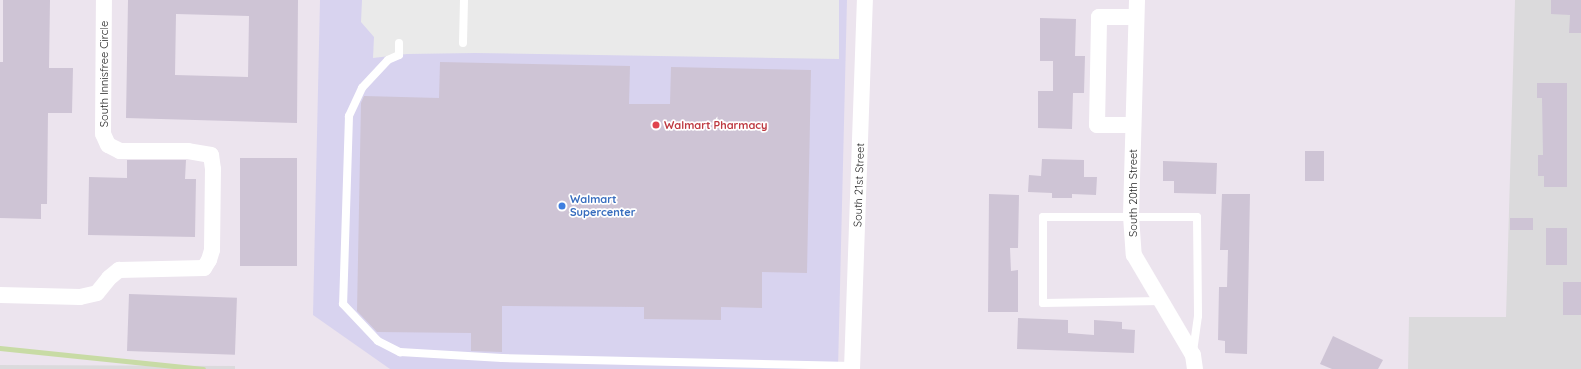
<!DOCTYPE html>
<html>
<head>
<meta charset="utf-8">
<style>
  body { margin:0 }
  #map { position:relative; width:1581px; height:369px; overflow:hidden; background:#ece4ee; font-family:Quicksand,sans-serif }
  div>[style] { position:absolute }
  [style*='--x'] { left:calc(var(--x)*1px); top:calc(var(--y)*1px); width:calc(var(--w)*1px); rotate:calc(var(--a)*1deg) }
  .residential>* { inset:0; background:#dbdadc }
  .commercial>* { inset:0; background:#d8d3ef }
  .parking>* { inset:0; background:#eaeaea }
  .stream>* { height:4.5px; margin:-2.25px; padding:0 2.25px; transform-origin:2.25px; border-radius:2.25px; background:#c8dba5 }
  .building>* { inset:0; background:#cec4d5; transform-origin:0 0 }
  .lane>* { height:8px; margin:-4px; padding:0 4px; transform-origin:4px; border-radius:4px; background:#fff }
  .street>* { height:16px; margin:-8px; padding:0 8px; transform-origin:8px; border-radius:8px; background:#fff }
  .dots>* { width:11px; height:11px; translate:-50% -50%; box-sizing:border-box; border:2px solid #fff; border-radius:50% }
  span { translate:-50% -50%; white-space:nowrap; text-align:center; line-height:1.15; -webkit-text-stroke:3.5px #fff; paint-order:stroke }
  .street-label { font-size:11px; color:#1e1e1e }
  .health-label { font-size:11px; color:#be3a42; font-weight:700 }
  .left { translate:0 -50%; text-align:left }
  .shop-label { font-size:11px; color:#366cbe; font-weight:700 }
</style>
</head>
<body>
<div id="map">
  <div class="residential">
    <i style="clip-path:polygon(1515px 0,1581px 0,1581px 369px,1408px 369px,1409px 317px,1506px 317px)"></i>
    <i style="clip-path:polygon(0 365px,235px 366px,235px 369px,0 369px)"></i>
  </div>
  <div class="commercial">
    <i style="clip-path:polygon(320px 0,847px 0,838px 369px,390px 369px,313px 315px)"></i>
  </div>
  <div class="parking">
    <i style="clip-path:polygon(362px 0,839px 0,839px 59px,475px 53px,407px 54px,373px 58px,374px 37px,361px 22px)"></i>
  </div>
  <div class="stream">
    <i style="--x:0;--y:348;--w:204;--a:5.9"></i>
  </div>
  <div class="building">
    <i style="clip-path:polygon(3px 0,50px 0,49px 68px,73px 68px,72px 113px,48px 113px,47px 204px,41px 204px,41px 219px,0 218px,0 62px,3px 62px)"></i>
    <i style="clip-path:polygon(evenodd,128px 0,298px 0,297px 123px,126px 118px,128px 0,176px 14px,249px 16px,248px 77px,175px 75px,176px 14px)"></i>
    <i style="clip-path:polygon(1551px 0,1581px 0,1581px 33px,1569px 33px,1570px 15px,1551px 14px)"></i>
    <i style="clip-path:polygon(1040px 18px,1076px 19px,1075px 56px,1085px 56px,1084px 93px,1073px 93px,1072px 129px,1038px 128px,1038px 91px,1053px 91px,1053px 61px,1040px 61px)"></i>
    <i style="clip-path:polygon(440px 62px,630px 66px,629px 104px,670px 104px,671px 67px,811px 70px,807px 273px,762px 272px,762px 308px,721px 307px,721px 320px,644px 319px,644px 307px,502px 306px,502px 352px,471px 351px,471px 333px,377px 332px,357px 311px,361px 103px,364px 96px,439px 98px)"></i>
    <i style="clip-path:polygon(1537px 83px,1567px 83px,1567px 187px,1544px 187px,1544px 176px,1538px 176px,1538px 155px,1543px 155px,1542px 98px,1537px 98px)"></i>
    <i style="left:1305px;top:151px;width:19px;height:30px"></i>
    <i style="left:240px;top:158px;width:57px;height:108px"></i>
    <i style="clip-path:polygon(1042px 159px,1084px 160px,1084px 177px,1097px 177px,1096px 195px,1072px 194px,1072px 198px,1052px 198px,1052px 193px,1028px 192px,1029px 175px,1041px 176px)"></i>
    <i style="clip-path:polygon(127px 160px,186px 160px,185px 179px,196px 179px,195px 237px,88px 235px,89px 177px,127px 178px)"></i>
    <i style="clip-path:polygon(1163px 161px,1217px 163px,1216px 194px,1174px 193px,1174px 181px,1163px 181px)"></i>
    <i style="clip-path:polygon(989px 194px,1019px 195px,1018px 248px,1010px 248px,1011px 271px,1018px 270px,1018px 312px,988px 312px)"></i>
    <i style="clip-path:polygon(1222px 194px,1250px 194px,1247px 354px,1225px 353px,1225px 341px,1218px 340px,1219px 287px,1227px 287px,1228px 250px,1220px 250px)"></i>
    <i style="left:1510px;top:218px;width:23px;height:12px"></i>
    <i style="left:1546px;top:228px;width:21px;height:37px"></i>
    <i style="left:1563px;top:282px;width:18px;height:33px"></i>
    <i style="left:129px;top:294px;width:108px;height:57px;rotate:2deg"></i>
    <i style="clip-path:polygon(1018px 318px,1068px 320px,1068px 333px,1094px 335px,1094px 320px,1122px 322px,1122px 329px,1135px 330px,1134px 353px,1017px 349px)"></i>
    <i style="clip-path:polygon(1333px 336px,1383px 360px,1378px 369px,1332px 369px,1320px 364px)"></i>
  </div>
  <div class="lane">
    <i style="--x:399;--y:43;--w:12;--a:90"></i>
    <i style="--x:399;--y:55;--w:12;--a:156"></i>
    <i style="--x:388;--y:60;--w:38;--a:133"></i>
    <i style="--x:362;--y:88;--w:31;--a:115"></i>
    <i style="--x:349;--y:116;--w:188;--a:91.8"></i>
    <i style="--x:343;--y:304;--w:51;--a:46.6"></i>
    <i style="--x:378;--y:341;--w:25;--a:27"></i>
    <i style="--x:400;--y:352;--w:102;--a:3.4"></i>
    <i style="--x:502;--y:358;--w:350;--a:1.3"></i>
    <i style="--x:463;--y:43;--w:43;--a:-88.7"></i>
    <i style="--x:1161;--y:301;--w:118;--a:179"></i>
    <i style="--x:1043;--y:303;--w:86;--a:-90"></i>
    <i style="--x:1043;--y:217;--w:154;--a:0"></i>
    <i style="--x:1197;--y:217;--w:99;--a:89.4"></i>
    <i style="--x:1198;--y:316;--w:36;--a:98"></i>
  </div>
  <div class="street">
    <i style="--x:1137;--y:0;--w:216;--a:91.6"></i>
    <i style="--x:1131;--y:216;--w:39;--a:86"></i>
    <i style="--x:1134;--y:255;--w:116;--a:59.5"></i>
    <i style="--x:1193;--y:355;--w:14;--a:82"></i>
    <i style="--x:1133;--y:125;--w:36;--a:180"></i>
    <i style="--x:1097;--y:125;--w:108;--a:-88.9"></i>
    <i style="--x:1099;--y:17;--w:37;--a:0"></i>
    <i style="--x:0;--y:295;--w:80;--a:1.4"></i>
    <i style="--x:80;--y:297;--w:17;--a:-13"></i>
    <i style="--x:97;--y:293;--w:19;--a:-51"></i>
    <i style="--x:109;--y:278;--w:13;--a:-39"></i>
    <i style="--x:119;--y:270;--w:85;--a:-1.3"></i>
    <i style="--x:204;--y:268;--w:9;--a:-58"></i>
    <i style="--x:209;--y:260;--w:10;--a:-73"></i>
    <i style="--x:212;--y:250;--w:81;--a:-89.3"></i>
    <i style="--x:213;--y:169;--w:14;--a:-98"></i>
    <i style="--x:211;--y:155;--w:23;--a:-170"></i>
    <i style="--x:188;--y:151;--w:68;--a:180"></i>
    <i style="--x:120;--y:151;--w:13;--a:-153"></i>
    <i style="--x:108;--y:145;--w:12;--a:-114"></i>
    <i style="--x:103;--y:134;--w:134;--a:-89.6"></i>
    <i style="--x:852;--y:369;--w:369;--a:-88"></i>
  </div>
  <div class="dots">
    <i style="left:656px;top:125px;background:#e0444e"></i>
    <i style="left:562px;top:206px;background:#3f7fe0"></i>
  </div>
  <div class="street-label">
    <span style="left:104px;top:74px;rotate:-90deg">South Innisfree Circle</span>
    <span style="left:859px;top:185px;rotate:-88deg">South 21st Street</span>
    <span style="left:1133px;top:193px;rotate:-90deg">South 20th Street</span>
  </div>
  <div class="health-label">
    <span class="left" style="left:664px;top:125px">Walmart Pharmacy</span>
  </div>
  <div class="shop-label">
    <span class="left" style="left:570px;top:206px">Walmart<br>Supercenter</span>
  </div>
</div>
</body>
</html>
